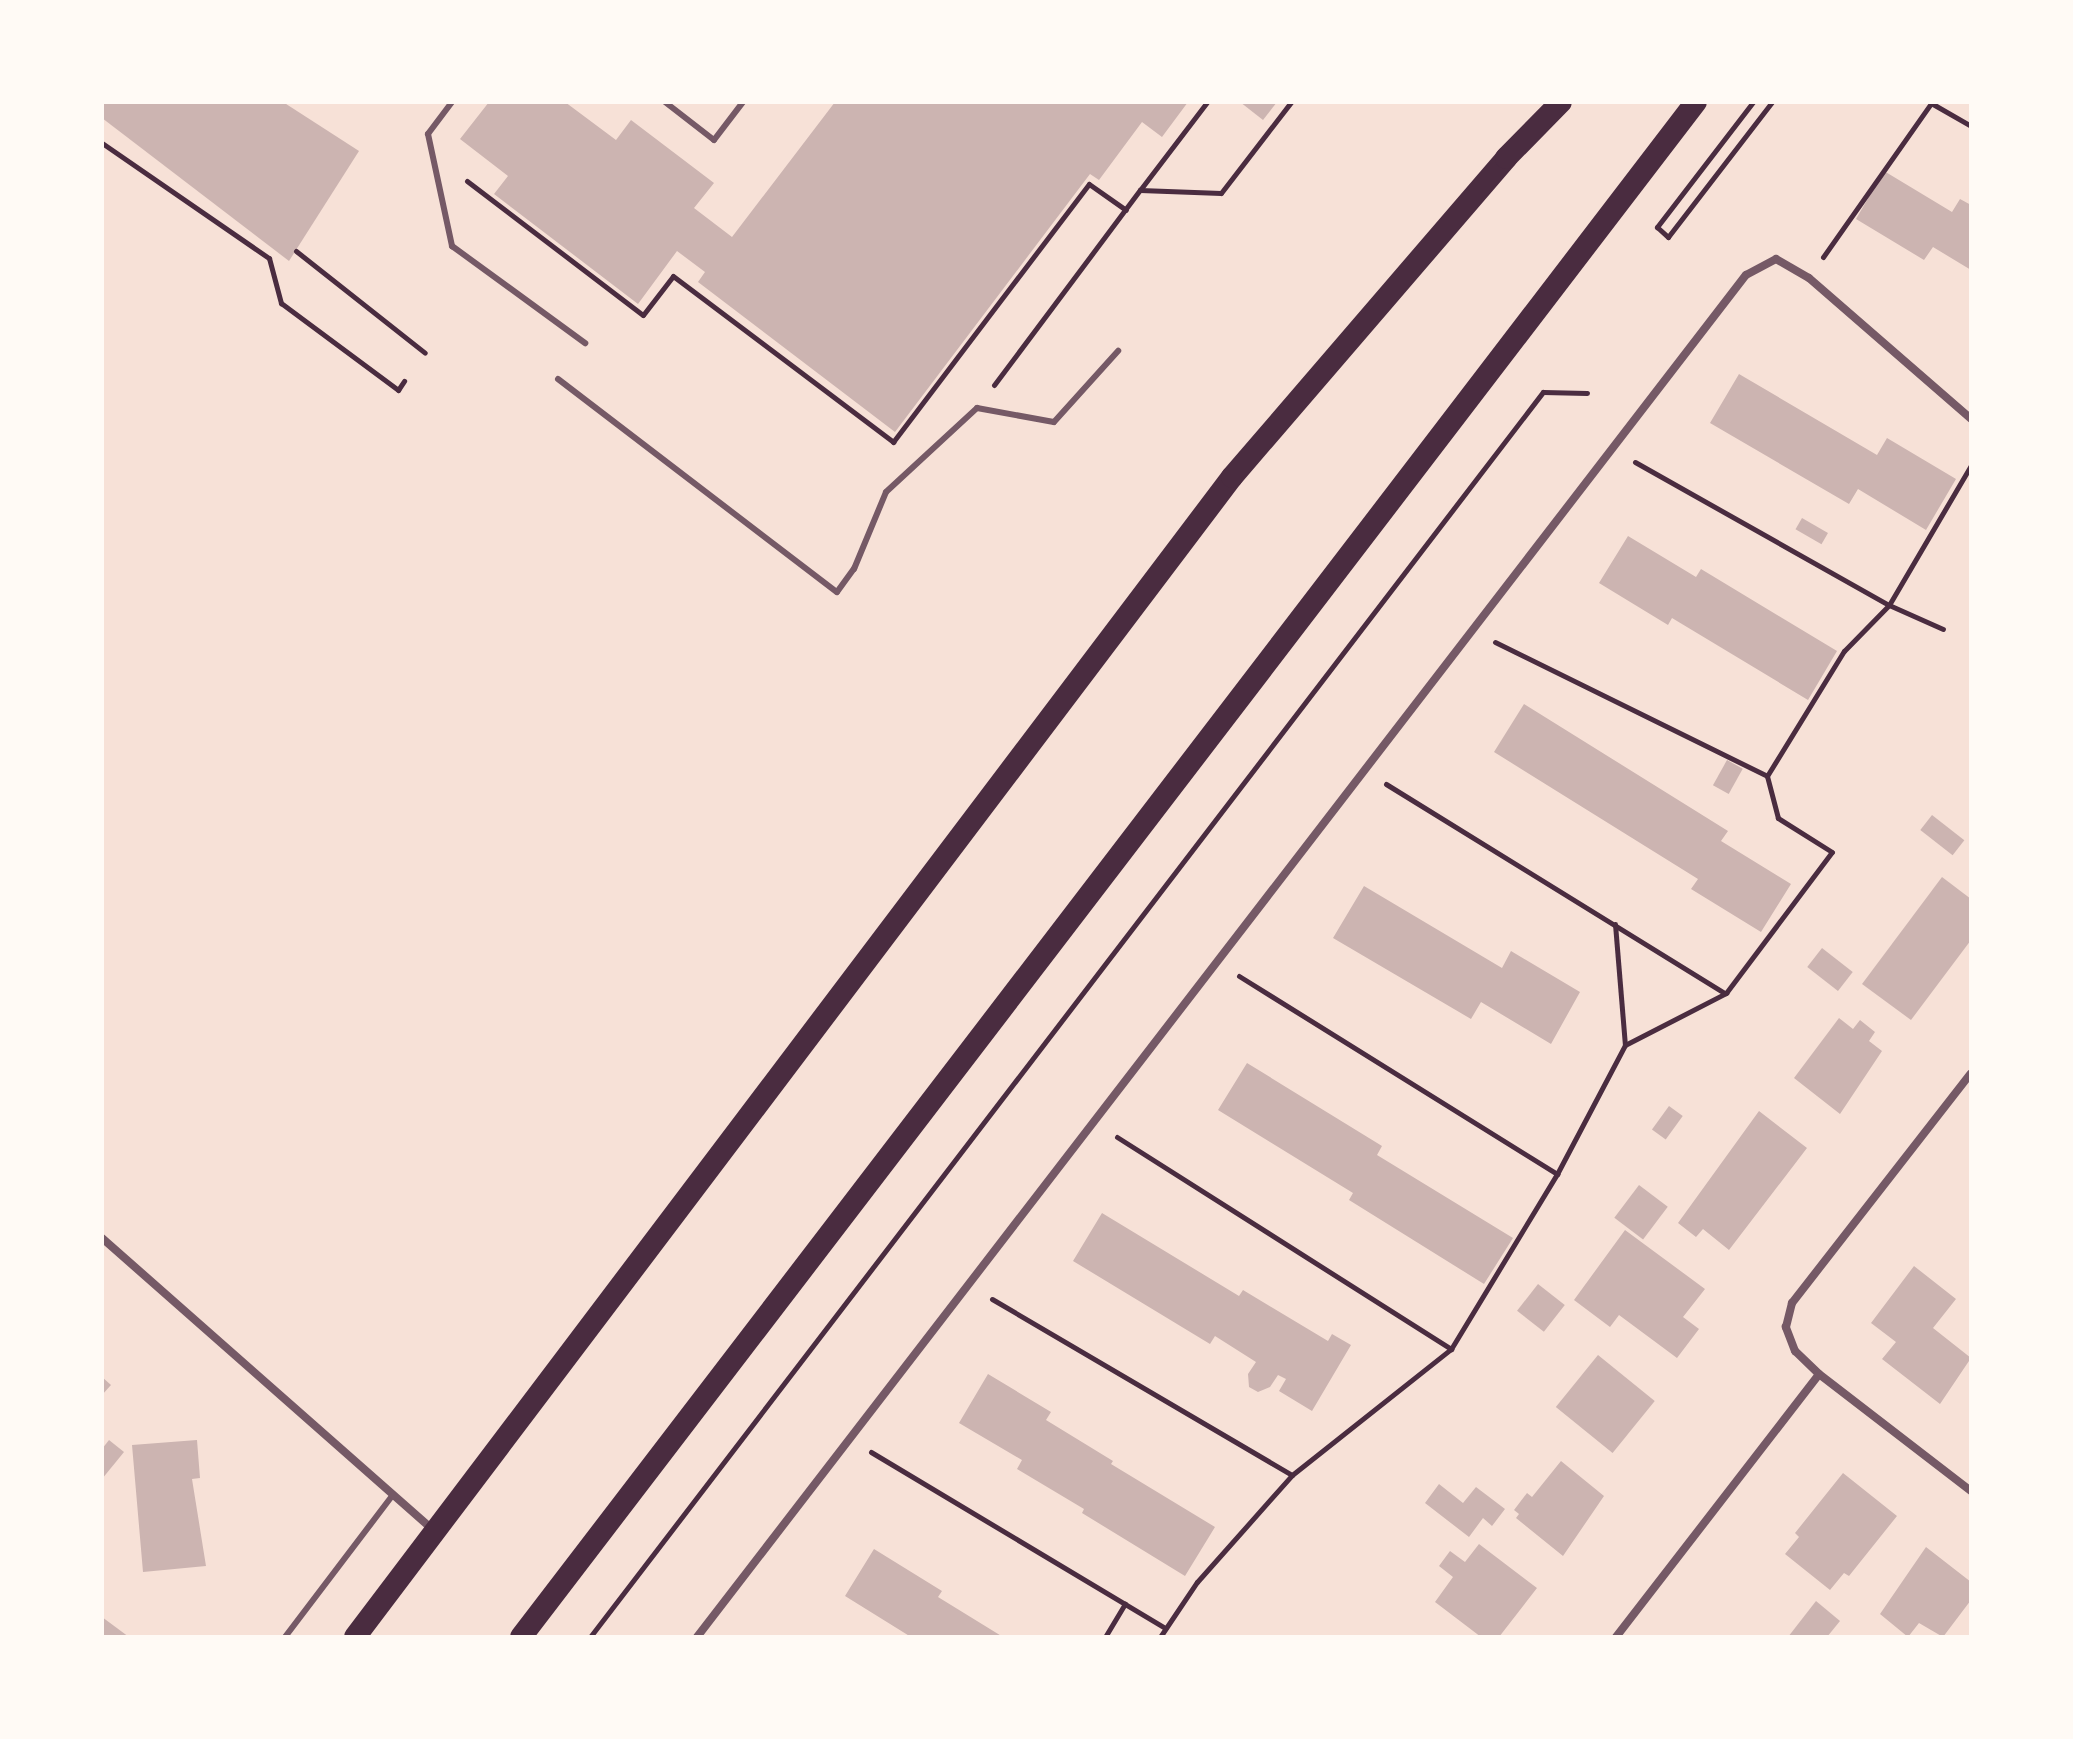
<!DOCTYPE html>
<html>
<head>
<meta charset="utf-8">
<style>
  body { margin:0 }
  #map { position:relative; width:2073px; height:1739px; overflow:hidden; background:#f7e1d7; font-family:"Source Serif 4",serif }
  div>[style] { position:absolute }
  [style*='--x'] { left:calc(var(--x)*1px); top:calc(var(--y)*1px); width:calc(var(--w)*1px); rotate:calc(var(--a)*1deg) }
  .building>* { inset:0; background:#ccb4b1; transform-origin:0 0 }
  .path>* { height:5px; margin:-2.5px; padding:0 2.5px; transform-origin:2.5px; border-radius:2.5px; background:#4a2c40 }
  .service>* { height:6px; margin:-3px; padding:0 3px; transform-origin:3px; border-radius:3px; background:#755966 }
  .minor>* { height:8px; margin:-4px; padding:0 4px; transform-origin:4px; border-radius:4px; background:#755966 }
  .trunk>* { height:22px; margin:-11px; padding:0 11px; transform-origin:11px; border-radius:11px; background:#4a2c40 }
  span { translate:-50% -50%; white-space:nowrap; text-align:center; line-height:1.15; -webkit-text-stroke:8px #fffaf5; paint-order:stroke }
  .frame { position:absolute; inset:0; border:104px solid #fffaf5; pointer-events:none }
</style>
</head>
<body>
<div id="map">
  <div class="building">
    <i style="clip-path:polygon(102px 102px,283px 102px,359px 151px,289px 261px,102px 118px)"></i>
    <i style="clip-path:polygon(489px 102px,565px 102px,616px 140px,631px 120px,714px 183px,694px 208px,732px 237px,835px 102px,1188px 102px,1162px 137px,1142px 122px,1099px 180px,1090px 174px,895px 432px,698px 282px,705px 272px,677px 251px,638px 304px,494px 194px,508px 176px,460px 139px)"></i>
    <i style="clip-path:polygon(1240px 102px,1277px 102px,1263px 120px)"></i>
    <i style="clip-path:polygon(1884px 171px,1952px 212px,1960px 199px,1971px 205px,1971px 270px,1933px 247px,1924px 260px,1856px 219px)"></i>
    <i style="clip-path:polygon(1739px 374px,1877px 455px,1887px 438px,1956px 479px,1926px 530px,1858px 489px,1849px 504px,1710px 423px)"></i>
    <i style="left:1802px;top:518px;width:30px;height:13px;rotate:30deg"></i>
    <i style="clip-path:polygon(1628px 536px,1696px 577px,1701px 569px,1837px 651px,1808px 700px,1672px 618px,1668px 625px,1599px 583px)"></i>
    <i style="clip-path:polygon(1524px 704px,1728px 831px,1721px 841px,1791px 884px,1761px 932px,1691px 889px,1698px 879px,1494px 752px)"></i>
    <i style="left:1727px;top:760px;width:18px;height:29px;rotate:29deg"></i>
    <i style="left:1932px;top:815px;width:41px;height:19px;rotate:38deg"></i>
    <i style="clip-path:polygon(1942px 877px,1971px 899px,1971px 940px,1911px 1020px,1862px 984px)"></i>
    <i style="clip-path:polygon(1364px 886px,1502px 968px,1511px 951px,1580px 992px,1551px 1044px,1481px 1002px,1471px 1019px,1333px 938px)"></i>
    <i style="left:1822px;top:948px;width:39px;height:24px;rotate:38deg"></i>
    <i style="clip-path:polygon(1839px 1018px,1853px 1029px,1860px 1020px,1875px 1032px,1869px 1041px,1882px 1051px,1840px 1114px,1794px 1078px)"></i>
    <i style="clip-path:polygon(1247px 1063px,1382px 1146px,1377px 1155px,1513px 1238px,1484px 1284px,1349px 1200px,1353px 1193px,1218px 1110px)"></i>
    <i style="left:1669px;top:1106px;width:17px;height:29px;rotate:36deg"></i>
    <i style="clip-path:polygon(1759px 1111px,1807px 1148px,1729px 1250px,1703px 1229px,1696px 1237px,1678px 1223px)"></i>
    <i style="left:1639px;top:1185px;width:36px;height:41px;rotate:37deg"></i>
    <i style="clip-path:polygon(1102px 1213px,1239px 1296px,1243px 1290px,1328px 1341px,1332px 1334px,1351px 1345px,1312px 1411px,1279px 1391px,1286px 1379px,1278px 1375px,1270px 1387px,1258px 1392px,1249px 1387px,1248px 1374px,1256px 1362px,1215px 1336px,1210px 1344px,1073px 1261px)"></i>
    <i style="clip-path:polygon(1625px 1230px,1705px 1289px,1683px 1317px,1699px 1329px,1677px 1358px,1619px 1315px,1610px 1327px,1574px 1300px)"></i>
    <i style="clip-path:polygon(1914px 1266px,1956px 1299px,1933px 1328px,1971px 1358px,1940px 1404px,1882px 1359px,1896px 1342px,1871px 1323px)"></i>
    <i style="left:1538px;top:1284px;width:34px;height:34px;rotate:38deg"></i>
    <i style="left:1598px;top:1355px;width:73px;height:67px;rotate:39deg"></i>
    <i style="clip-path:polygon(988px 1374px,1051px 1412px,1046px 1420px,1113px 1461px,1111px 1464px,1215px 1527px,1185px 1576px,1082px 1513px,1084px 1509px,1017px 1469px,1022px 1460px,959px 1423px)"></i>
    <i style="clip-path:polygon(102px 1377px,111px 1385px,102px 1395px)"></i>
    <i style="clip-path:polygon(109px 1440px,124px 1452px,102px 1479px,102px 1449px)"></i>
    <i style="clip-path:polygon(197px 1440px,200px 1478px,192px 1479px,206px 1566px,143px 1572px,132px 1445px)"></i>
    <i style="clip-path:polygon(1561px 1461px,1604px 1496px,1563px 1556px,1516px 1518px,1519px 1514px,1514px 1510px,1527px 1493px,1532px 1497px)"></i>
    <i style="clip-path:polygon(1843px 1473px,1897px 1516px,1849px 1576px,1844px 1573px,1830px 1590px,1785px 1554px,1799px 1537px,1795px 1533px)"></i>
    <i style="clip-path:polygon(1439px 1484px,1463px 1503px,1476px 1487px,1505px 1509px,1492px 1526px,1483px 1518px,1469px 1537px,1425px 1503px)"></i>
    <i style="clip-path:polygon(1479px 1544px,1537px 1588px,1499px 1637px,1481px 1637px,1435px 1602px,1453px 1577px,1439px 1566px,1450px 1551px,1465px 1562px)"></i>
    <i style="clip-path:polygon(1926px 1547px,1971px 1582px,1971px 1600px,1943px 1637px,1919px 1623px,1908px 1637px,1880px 1614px)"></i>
    <i style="clip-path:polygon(874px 1549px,942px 1591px,938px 1597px,1003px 1637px,911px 1637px,845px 1596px)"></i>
    <i style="clip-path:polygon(1816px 1601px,1840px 1621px,1827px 1637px,1788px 1637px)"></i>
    <i style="clip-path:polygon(102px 1617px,129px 1637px,102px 1637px)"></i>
  </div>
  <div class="path">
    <i style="--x:1753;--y:102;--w:158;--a:127.5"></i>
    <i style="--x:1657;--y:227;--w:15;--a:42"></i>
    <i style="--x:1668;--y:237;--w:170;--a:-52.4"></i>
    <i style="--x:1931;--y:103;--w:46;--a:29.9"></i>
    <i style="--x:102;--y:143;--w:203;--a:34.6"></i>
    <i style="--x:269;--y:258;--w:47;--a:75.1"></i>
    <i style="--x:281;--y:303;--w:146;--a:36.6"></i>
    <i style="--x:398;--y:390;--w:11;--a:-56"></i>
    <i style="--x:467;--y:181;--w:221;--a:37.3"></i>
    <i style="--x:643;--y:315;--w:49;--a:-52.4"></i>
    <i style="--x:673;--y:276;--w:276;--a:37"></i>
    <i style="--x:893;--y:442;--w:324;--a:-52.8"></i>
    <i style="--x:1089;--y:184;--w:45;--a:35.1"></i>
    <i style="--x:1140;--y:190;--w:111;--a:-52.7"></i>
    <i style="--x:296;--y:251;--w:164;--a:38.3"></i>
    <i style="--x:1823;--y:257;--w:189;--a:-54.9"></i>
    <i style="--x:994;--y:385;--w:244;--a:-53.2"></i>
    <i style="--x:1140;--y:190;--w:81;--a:2.1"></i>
    <i style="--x:1221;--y:193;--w:115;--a:-52.4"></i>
    <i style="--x:1635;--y:462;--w:291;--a:29.4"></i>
    <i style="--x:1889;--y:605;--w:59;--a:24"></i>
    <i style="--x:1495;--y:642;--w:303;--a:26.2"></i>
    <i style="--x:1386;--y:784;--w:398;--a:31.7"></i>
    <i style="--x:1615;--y:924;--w:121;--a:85.3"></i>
    <i style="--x:1239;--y:976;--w:375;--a:31.9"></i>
    <i style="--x:1117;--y:1137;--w:396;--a:32.4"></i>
    <i style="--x:992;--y:1299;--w:348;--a:30.4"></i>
    <i style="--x:871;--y:1452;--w:343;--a:30.9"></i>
    <i style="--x:590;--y:1637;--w:1568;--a:-52.57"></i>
    <i style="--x:1543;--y:392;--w:44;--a:1.3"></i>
    <i style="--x:1105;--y:1637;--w:39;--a:-59"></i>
    <i style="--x:1160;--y:1637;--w:66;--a:-56.1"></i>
    <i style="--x:1197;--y:1582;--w:143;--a:-48.4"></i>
    <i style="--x:1292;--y:1475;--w:203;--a:-38.4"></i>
    <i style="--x:1451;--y:1349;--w:205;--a:-58.8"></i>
    <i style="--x:1557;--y:1174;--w:146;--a:-62.2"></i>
    <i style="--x:1625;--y:1045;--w:114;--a:-27.2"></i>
    <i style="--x:1726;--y:993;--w:176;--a:-53.1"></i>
    <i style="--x:1832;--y:852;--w:64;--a:-147.8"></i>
    <i style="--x:1778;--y:818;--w:43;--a:-104.7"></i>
    <i style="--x:1767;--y:776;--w:147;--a:-58.4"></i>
    <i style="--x:1844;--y:651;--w:64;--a:-45.6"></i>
    <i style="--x:1889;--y:605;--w:162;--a:-59.6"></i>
  </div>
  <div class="service">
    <i style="--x:452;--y:102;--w:40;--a:127"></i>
    <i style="--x:428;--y:134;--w:115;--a:77.9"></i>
    <i style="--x:452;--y:246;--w:165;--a:36.1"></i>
    <i style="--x:665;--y:102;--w:62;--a:37.8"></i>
    <i style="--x:714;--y:140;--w:48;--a:-52.7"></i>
    <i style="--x:558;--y:379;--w:351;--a:37.4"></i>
    <i style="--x:837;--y:592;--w:29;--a:-54"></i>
    <i style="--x:854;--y:569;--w:83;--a:-67.4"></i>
    <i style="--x:886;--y:492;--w:124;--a:-42.7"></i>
    <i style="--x:977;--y:408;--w:78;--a:10.3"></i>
    <i style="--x:1054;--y:422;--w:96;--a:-48"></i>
    <i style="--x:285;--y:1637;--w:177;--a:-52.8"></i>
  </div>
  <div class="minor">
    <i style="--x:102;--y:1238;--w:443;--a:41.4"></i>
    <i style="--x:1819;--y:1374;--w:192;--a:37.6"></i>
    <i style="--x:697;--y:1637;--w:1719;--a:-52.4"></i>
    <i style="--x:1746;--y:275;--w:34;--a:-28"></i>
    <i style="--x:1776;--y:259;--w:38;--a:30"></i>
    <i style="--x:1809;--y:278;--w:215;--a:41"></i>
    <i style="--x:1616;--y:1637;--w:332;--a:-52.3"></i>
    <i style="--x:1819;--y:1374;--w:33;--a:-136"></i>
    <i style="--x:1795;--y:1351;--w:26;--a:-111"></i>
    <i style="--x:1786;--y:1327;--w:25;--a:-76"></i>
    <i style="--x:1792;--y:1303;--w:291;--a:-52.1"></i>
  </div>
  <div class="trunk">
    <i style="--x:355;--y:1637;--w:1454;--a:-52.91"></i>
    <i style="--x:1232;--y:477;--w:421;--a:-49.3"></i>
    <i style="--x:1506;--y:158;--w:78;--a:-45.5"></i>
    <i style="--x:521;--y:1637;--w:1933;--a:-52.57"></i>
  </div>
  <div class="frame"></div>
</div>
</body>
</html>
